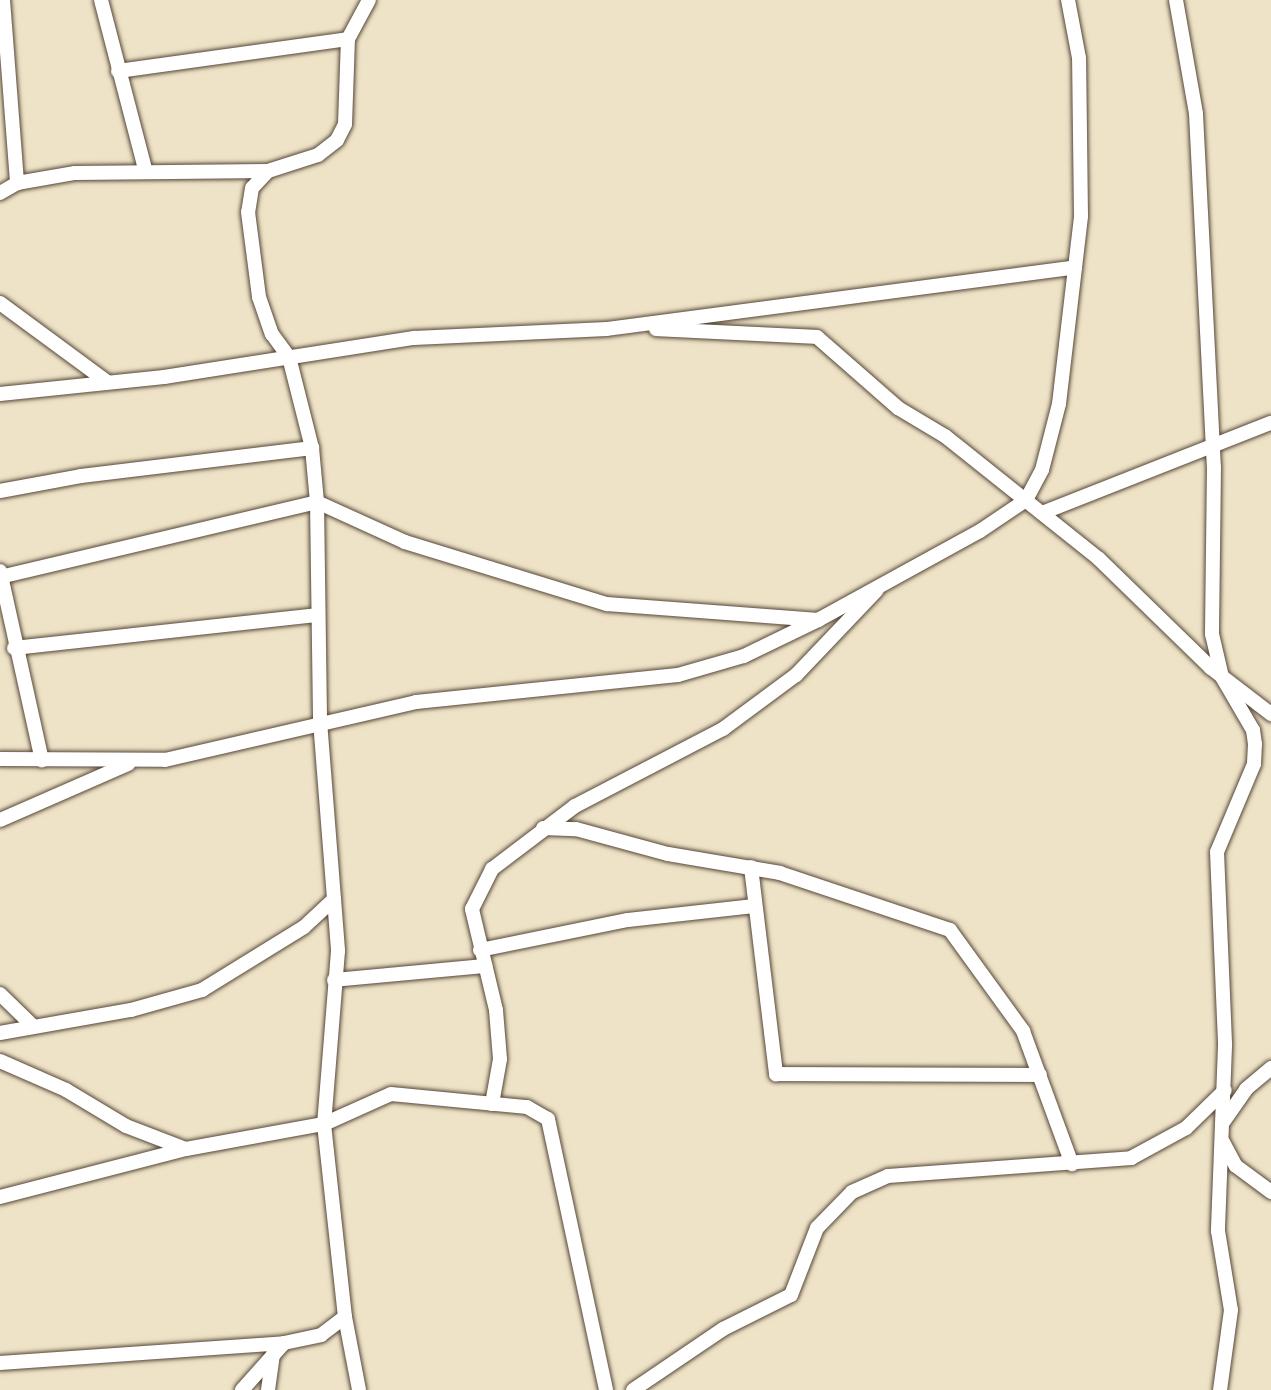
<!DOCTYPE html>
<html>
<head>
<meta charset="utf-8">
<style>
  body { margin:0 }
  #map { position:relative; width:1271px; height:1390px; overflow:hidden; background:#eee3c7; font-family:"Comic Neue",sans-serif }
  div>[style] { position:absolute }
  [style*='--x'] { left:calc(var(--x)*1px); top:calc(var(--y)*1px); width:calc(var(--w)*1px); rotate:calc(var(--a)*1deg) }
  .roads { filter:drop-shadow(0 0 2px #564637) drop-shadow(0 0 2px #564637) }
  .street>* { height:14px; margin:-7px; padding:0 7px; transform-origin:7px; border-radius:7px; background:#fff }
  span { translate:-50% -50%; white-space:nowrap; text-align:center; line-height:1.15; -webkit-text-stroke:6px #f6f6f2; paint-order:stroke }
</style>
</head>
<body>
<div id="map">
  <div class="roads">
    <div class="street">
      <i style="--x:3;--y:0;--w:184;--a:85.6"></i>
      <i style="--x:101;--y:0;--w:175;--a:75.4"></i>
      <i style="--x:1176;--y:0;--w:116;--a:80"></i>
      <i style="--x:1196;--y:114;--w:353;--a:87.1"></i>
      <i style="--x:1214;--y:467;--w:167;--a:90.7"></i>
      <i style="--x:1212;--y:634;--w:44;--a:76.9"></i>
      <i style="--x:1222;--y:677;--w:61;--a:59.7"></i>
      <i style="--x:1253;--y:730;--w:14;--a:82"></i>
      <i style="--x:1255;--y:744;--w:20;--a:93"></i>
      <i style="--x:1254;--y:764;--w:95;--a:112.8"></i>
      <i style="--x:1217;--y:852;--w:194;--a:87.6"></i>
      <i style="--x:1225;--y:1046;--w:185;--a:92.2"></i>
      <i style="--x:1218;--y:1231;--w:80;--a:80.7"></i>
      <i style="--x:1231;--y:1310;--w:81;--a:97.8"></i>
      <i style="--x:118;--y:71;--w:232;--a:-7.9"></i>
      <i style="--x:268;--y:171;--w:23;--a:133"></i>
      <i style="--x:252;--y:188;--w:24;--a:99"></i>
      <i style="--x:248;--y:212;--w:86;--a:82.6"></i>
      <i style="--x:259;--y:297;--w:39;--a:71"></i>
      <i style="--x:272;--y:334;--w:29;--a:54"></i>
      <i style="--x:289;--y:357;--w:94;--a:75.8"></i>
      <i style="--x:312;--y:448;--w:54;--a:84.7"></i>
      <i style="--x:317;--y:502;--w:219;--a:89.2"></i>
      <i style="--x:320;--y:721;--w:231;--a:85.5"></i>
      <i style="--x:338;--y:951;--w:174;--a:94.6"></i>
      <i style="--x:324;--y:1124;--w:194;--a:83.8"></i>
      <i style="--x:345;--y:1317;--w:74;--a:79.1"></i>
      <i style="--x:0;--y:193;--w:20;--a:-30"></i>
      <i style="--x:17;--y:183;--w:59;--a:-9.8"></i>
      <i style="--x:75;--y:173;--w:193;--a:-0.6"></i>
      <i style="--x:268;--y:171;--w:52;--a:-17.7"></i>
      <i style="--x:318;--y:155;--w:24;--a:-38"></i>
      <i style="--x:337;--y:140;--w:18;--a:-63"></i>
      <i style="--x:345;--y:124;--w:85;--a:-88"></i>
      <i style="--x:348;--y:39;--w:44;--a:-61.7"></i>
      <i style="--x:0;--y:303;--w:133;--a:36.4"></i>
      <i style="--x:656;--y:329;--w:161;--a:2.8"></i>
      <i style="--x:817;--y:337;--w:108;--a:41.2"></i>
      <i style="--x:898;--y:408;--w:55;--a:30.8"></i>
      <i style="--x:945;--y:436;--w:197;--a:38.6"></i>
      <i style="--x:1099;--y:559;--w:156;--a:44.2"></i>
      <i style="--x:1211;--y:668;--w:76;--a:37.5"></i>
      <i style="--x:0;--y:394;--w:165;--a:-5.9"></i>
      <i style="--x:164;--y:377;--w:253;--a:-8.9"></i>
      <i style="--x:414;--y:338;--w:193;--a:-2.7"></i>
      <i style="--x:607;--y:329;--w:472;--a:-7.5"></i>
      <i style="--x:0;--y:491;--w:82;--a:-10.5"></i>
      <i style="--x:81;--y:476;--w:233;--a:-6.9"></i>
      <i style="--x:1042;--y:513;--w:246;--a:-21.5"></i>
      <i style="--x:0;--y:571;--w:194;--a:77.5"></i>
      <i style="--x:0;--y:577;--w:326;--a:-13.3"></i>
      <i style="--x:317;--y:502;--w:97;--a:24.4"></i>
      <i style="--x:405;--y:542;--w:211;--a:17.1"></i>
      <i style="--x:607;--y:604;--w:212;--a:4.3"></i>
      <i style="--x:14;--y:648;--w:304;--a:-6.2"></i>
      <i style="--x:0;--y:759;--w:165;--a:0.3"></i>
      <i style="--x:165;--y:760;--w:258;--a:-13"></i>
      <i style="--x:416;--y:702;--w:263;--a:-5.9"></i>
      <i style="--x:678;--y:675;--w:69;--a:-16.1"></i>
      <i style="--x:744;--y:656;--w:82;--a:-25.9"></i>
      <i style="--x:818;--y:620;--w:185;--a:-28.8"></i>
      <i style="--x:980;--y:531;--w:55;--a:-34"></i>
      <i style="--x:1026;--y:500;--w:34;--a:-62"></i>
      <i style="--x:1042;--y:470;--w:68;--a:-75.6"></i>
      <i style="--x:1059;--y:404;--w:189;--a:-83.3"></i>
      <i style="--x:1081;--y:216;--w:158;--a:-90.7"></i>
      <i style="--x:1079;--y:58;--w:59;--a:-100.7"></i>
      <i style="--x:0;--y:820;--w:140;--a:-23.6"></i>
      <i style="--x:543;--y:828;--w:33;--a:2"></i>
      <i style="--x:576;--y:829;--w:95;--a:15.2"></i>
      <i style="--x:668;--y:854;--w:114;--a:9.6"></i>
      <i style="--x:780;--y:873;--w:179;--a:18.5"></i>
      <i style="--x:950;--y:930;--w:125;--a:54.1"></i>
      <i style="--x:1023;--y:1031;--w:142;--a:69.8"></i>
      <i style="--x:751;--y:867;--w:209;--a:83.1"></i>
      <i style="--x:776;--y:1074;--w:264;--a:0.2"></i>
      <i style="--x:480;--y:950;--w:151;--a:-11.5"></i>
      <i style="--x:628;--y:920;--w:127;--a:-6.3"></i>
      <i style="--x:334;--y:980;--w:152;--a:-5.3"></i>
      <i style="--x:0;--y:994;--w:43;--a:44.1"></i>
      <i style="--x:0;--y:1033;--w:133;--a:-10"></i>
      <i style="--x:131;--y:1010;--w:74;--a:-15.7"></i>
      <i style="--x:202;--y:990;--w:120;--a:-31.7"></i>
      <i style="--x:304;--y:927;--w:41;--a:-43"></i>
      <i style="--x:0;--y:1061;--w:72;--a:23.7"></i>
      <i style="--x:66;--y:1090;--w:70;--a:31"></i>
      <i style="--x:126;--y:1126;--w:64;--a:21"></i>
      <i style="--x:492;--y:1104;--w:46;--a:-79.9"></i>
      <i style="--x:500;--y:1059;--w:49;--a:-94.7"></i>
      <i style="--x:496;--y:1010;--w:104;--a:-103.4"></i>
      <i style="--x:472;--y:909;--w:45;--a:-63.4"></i>
      <i style="--x:492;--y:869;--w:104;--a:-37.2"></i>
      <i style="--x:575;--y:806;--w:167;--a:-27.5"></i>
      <i style="--x:723;--y:729;--w:91;--a:-36.5"></i>
      <i style="--x:796;--y:675;--w:117;--a:-46.4"></i>
      <i style="--x:1224;--y:1121;--w:39;--a:-55"></i>
      <i style="--x:1246;--y:1089;--w:33;--a:-40"></i>
      <i style="--x:1223;--y:1142;--w:27;--a:62"></i>
      <i style="--x:1236;--y:1166;--w:44;--a:36.6"></i>
      <i style="--x:0;--y:1197;--w:192;--a:-14.5"></i>
      <i style="--x:186;--y:1149;--w:140;--a:-10.3"></i>
      <i style="--x:324;--y:1124;--w:73;--a:-24.1"></i>
      <i style="--x:391;--y:1094;--w:137;--a:5.5"></i>
      <i style="--x:527;--y:1107;--w:24;--a:30"></i>
      <i style="--x:548;--y:1119;--w:277;--a:77.9"></i>
      <i style="--x:0;--y:1363;--w:285;--a:-4"></i>
      <i style="--x:284;--y:1343;--w:38;--a:-12"></i>
      <i style="--x:321;--y:1335;--w:30;--a:-37"></i>
      <i style="--x:242;--y:1390;--w:63;--a:-48.2"></i>
      <i style="--x:268;--y:1390;--w:36;--a:-82"></i>
      <i style="--x:633;--y:1390;--w:109;--a:-34.1"></i>
      <i style="--x:723;--y:1329;--w:76;--a:-26.6"></i>
      <i style="--x:791;--y:1295;--w:72;--a:-68.8"></i>
      <i style="--x:817;--y:1228;--w:50;--a:-45.8"></i>
      <i style="--x:852;--y:1192;--w:39;--a:-24"></i>
      <i style="--x:888;--y:1176;--w:244;--a:-4.2"></i>
      <i style="--x:1131;--y:1158;--w:63;--a:-28.6"></i>
      <i style="--x:1186;--y:1128;--w:54;--a:-44.3"></i>
    </div>
  </div>
</div>
</body>
</html>
